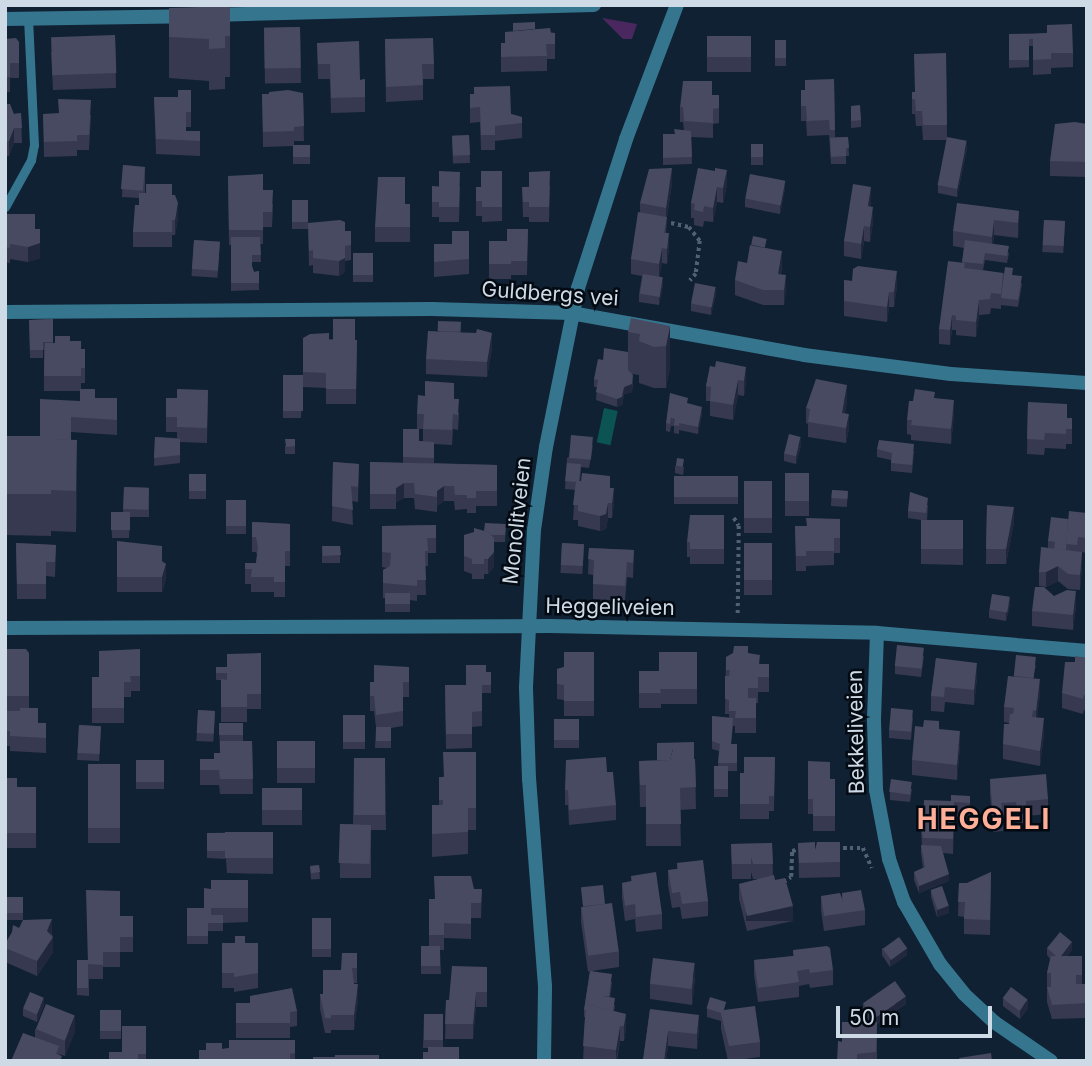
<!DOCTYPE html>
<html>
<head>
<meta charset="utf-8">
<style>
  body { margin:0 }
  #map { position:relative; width:1092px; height:1066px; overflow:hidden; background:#102134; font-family:Inter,sans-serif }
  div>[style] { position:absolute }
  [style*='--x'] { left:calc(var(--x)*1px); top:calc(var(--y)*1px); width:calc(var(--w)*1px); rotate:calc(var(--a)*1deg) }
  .green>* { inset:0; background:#4a285f }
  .water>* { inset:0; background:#0c5354; transform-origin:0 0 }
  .path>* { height:3.5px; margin-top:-1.75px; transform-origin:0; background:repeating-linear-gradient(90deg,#526172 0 3.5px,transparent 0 7px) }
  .service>* { height:9px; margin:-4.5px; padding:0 4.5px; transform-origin:4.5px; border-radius:4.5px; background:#35768e }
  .minor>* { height:14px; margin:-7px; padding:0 7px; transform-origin:7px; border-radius:7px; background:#35768e }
  .tertiary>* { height:14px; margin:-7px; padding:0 7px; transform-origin:7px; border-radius:7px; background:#35768e }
  .wall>* { inset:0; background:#373950; transform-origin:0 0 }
  .shaded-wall>* { inset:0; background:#21283e; transform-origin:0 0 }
  .building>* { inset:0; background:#484a61; transform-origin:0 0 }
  span { translate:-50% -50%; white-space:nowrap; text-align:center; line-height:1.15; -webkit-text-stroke:5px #040a12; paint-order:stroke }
  .street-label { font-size:21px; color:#cfdae7 }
  .district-label { font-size:28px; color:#ffae98; font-weight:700; letter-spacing:2px }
  .frame { position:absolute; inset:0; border:7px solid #cfdae7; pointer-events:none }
  .scale { position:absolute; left:836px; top:1006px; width:156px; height:32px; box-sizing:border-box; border:4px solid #cfdae7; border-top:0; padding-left:9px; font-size:21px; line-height:24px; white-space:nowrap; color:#cfdae7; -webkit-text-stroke:5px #040a12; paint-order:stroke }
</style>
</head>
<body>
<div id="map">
  <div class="green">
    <i style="clip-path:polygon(602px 18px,637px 24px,632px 39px,623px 39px)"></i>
  </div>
  <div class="water">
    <i style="left:604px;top:408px;width:14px;height:35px;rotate:12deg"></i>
  </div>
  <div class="path">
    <i style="--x:671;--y:223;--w:18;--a:13"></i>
    <i style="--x:689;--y:227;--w:18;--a:52"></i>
    <i style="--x:700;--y:241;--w:33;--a:97"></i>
    <i style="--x:696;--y:274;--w:9;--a:131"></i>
    <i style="--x:734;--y:518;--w:9;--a:58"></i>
    <i style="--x:739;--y:526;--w:88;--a:90.7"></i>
    <i style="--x:836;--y:848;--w:27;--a:0"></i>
    <i style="--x:863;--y:848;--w:22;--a:66"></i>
    <i style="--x:783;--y:882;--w:9;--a:-32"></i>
    <i style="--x:791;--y:877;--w:26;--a:-88"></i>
    <i style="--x:792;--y:851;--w:9;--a:-13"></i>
  </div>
  <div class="service">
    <i style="--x:5;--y:207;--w:54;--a:-61"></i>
    <i style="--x:31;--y:160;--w:15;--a:-79"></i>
    <i style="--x:34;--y:145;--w:126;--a:-92.7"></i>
  </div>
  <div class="minor">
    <i style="--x:5;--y:312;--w:427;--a:-0.4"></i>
    <i style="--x:432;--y:309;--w:139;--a:1.6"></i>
    <i style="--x:571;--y:313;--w:237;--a:10.2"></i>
    <i style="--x:804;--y:355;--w:148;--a:7.4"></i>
    <i style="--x:951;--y:374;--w:136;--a:3.8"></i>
    <i style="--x:5;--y:628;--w:545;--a:-0.21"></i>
    <i style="--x:550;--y:626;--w:327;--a:1.2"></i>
    <i style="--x:877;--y:633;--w:211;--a:4.9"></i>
    <i style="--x:877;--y:633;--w:88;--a:92"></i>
    <i style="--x:874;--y:721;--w:69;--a:88.3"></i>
    <i style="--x:876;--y:790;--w:70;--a:79.3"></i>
    <i style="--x:889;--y:859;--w:46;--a:70.8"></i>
    <i style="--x:904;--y:902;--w:72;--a:59.9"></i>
    <i style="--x:940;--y:964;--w:38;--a:51"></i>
    <i style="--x:964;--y:994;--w:41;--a:43"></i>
    <i style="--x:994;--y:1022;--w:69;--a:34.4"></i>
  </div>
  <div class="tertiary">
    <i style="--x:210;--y:15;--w:384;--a:-1.5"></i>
    <i style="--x:5;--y:19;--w:182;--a:-0.9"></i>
    <i style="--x:544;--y:1061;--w:75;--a:-89.2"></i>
    <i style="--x:545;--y:986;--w:208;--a:-94.4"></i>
    <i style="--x:529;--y:779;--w:92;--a:-91.9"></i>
    <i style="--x:526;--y:687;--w:157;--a:-87.1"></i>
    <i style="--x:534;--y:530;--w:84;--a:-81.8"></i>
    <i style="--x:546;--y:447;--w:162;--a:-78.6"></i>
    <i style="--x:578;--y:288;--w:157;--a:-72.1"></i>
    <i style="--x:626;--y:139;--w:143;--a:-69.2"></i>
  </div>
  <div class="wall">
    <i style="clip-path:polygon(169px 8px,230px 36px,230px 77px,225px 77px,225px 89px,209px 90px,209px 81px,169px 78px)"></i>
    <i style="left:300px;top:27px;width:56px;height:36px;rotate:89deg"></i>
    <i style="clip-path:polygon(535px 29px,555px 33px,555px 59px,547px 59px,547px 71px,501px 72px,501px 43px,505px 43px)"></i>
    <i style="clip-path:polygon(1047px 33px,1073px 53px,1073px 67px,1051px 68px,1051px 74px,1033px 75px,1033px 46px,1029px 46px,1029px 67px,1009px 68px,1009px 34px)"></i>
    <i style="clip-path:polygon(115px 35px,116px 88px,53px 90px,51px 52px)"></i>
    <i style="left:751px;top:36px;width:36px;height:44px;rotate:90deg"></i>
    <i style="clip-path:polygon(5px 39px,19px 42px,19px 78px,10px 78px,10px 92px,5px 92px)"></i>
    <i style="clip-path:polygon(385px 39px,434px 64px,434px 79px,423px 79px,423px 100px,386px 102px)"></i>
    <i style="left:775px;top:40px;width:11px;height:26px"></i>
    <i style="clip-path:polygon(317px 43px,360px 80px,365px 79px,365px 112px,331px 113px,330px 79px,318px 79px)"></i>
    <i style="clip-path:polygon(946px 53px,947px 140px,923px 140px,922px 126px,916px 126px,915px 114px,912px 114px,912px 92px,915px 92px)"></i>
    <i style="clip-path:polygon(834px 79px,835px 137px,848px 137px,849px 156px,846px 156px,846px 164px,831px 164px,829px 135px,807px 136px,806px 121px,801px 121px,801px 90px,805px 90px)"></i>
    <i style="clip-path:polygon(303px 93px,304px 141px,294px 141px,294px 146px,310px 145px,310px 164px,293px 164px,293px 146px,263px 147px,262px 94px)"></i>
    <i style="clip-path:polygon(470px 94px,511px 114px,522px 117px,522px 138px,495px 141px,495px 150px,481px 150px,480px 122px,470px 123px)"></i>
    <i style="clip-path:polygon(712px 95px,719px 95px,719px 123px,713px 124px,713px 138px,691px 137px,692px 164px,663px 165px,663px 134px,675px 134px,684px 130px,683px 122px,680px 122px,680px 108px)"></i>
    <i style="clip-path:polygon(154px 97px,191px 112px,191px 127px,186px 127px,186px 131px,200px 131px,200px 156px,156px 154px)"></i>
    <i style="clip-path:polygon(5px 104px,14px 114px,21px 113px,22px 143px,14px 143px,9px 156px,5px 156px)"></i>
    <i style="clip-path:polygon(851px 106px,861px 120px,861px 127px,851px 128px)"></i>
    <i style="clip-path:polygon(43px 114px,91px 115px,89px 150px,77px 150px,77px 156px,44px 157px)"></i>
    <i style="clip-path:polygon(1087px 124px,1087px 177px,1050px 176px,1050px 161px)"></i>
    <i style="left:469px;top:135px;width:28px;height:17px;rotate:88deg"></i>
    <i style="left:751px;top:144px;width:12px;height:21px"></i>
    <i style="clip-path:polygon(967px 148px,957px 197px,938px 193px,938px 185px)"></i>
    <i style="clip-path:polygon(123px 165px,145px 167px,145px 193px,172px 195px,178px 218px,175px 235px,172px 235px,172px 247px,133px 247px,133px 232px,139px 205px,139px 198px,122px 197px)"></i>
    <i style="clip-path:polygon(698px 168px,727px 185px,723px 203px,717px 202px,713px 222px,704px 221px,703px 227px,694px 225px,694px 218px,691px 218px,691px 203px)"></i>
    <i style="clip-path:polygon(502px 171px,502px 221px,482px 222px,482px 216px,476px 216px,476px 187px,481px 187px)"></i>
    <i style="clip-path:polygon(228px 176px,263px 190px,273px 205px,272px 227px,263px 227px,263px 244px,260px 244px,261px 262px,252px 262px,252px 266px,254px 272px,259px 271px,259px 290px,231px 291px,231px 245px,229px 245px)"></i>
    <i style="clip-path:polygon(672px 183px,667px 217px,666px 233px,669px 248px,667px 264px,662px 263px,659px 277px,663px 285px,659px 305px,639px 302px,639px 294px,642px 276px,631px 274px,631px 259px,640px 213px,640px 203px)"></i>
    <i style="clip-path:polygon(432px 186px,460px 187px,459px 222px,439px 222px,439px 217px,432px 217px)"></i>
    <i style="clip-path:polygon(550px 186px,549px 222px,529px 222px,529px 217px,523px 217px,522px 187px)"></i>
    <i style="clip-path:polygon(785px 188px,780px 214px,745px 207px,745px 199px)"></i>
    <i style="left:292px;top:200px;width:16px;height:29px"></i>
    <i style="clip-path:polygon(871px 202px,870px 206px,873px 222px,870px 242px,864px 241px,861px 259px,844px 256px,844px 241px)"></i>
    <i style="clip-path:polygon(405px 204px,410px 204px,410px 242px,375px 242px,375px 227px)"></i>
    <i style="clip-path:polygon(1019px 211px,1018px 238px,994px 235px,993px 244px,1009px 253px,1007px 263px,985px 260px,983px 270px,1013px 275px,1022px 284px,1018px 307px,1001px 305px,1001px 309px,991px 308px,990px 314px,979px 315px,976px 337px,956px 335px,956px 330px,952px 330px,950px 345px,939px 344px,939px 329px,962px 263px,964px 248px,953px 246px,953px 231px)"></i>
    <i style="clip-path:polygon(5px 214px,35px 229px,40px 229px,40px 258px,28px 262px,10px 259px,10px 263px,5px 262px)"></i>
    <i style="left:1044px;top:220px;width:21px;height:32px;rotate:3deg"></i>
    <i style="clip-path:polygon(308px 223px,345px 231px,351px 245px,351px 260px,345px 261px,345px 272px,339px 276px,313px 273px,313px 265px,309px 266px)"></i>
    <i style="clip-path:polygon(528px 229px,527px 275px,511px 275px,511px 279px,489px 279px,489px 241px,507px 241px)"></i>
    <i style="clip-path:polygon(469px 231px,469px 274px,434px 277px,434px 244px,452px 244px)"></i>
    <i style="left:194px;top:240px;width:26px;height:36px;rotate:4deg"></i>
    <i style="clip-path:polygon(766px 248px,782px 266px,781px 274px,786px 290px,784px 305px,763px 305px,735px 295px,735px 280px,747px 263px)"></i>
    <i style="left:353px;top:253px;width:20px;height:29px"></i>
    <i style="clip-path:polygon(844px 280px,897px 286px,894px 307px,889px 307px,887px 322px,844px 316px)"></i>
    <i style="clip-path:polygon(716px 294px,711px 315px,691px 311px,691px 304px)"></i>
    <i style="clip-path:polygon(53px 319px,53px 343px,70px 341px,81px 349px,85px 349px,85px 383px,81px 383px,81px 389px,95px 398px,117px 398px,117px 435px,71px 432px,71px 440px,77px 481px,76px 532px,51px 531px,51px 536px,5px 535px,5px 436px,40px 436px,80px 401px,80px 391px,44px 391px,44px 350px,43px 350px,43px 358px,30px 358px,29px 320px)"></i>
    <i style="clip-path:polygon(438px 321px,492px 348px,487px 377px,426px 374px,426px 359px,439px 331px)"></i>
    <i style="clip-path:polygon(670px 326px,670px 367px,666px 388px,654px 388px,639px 383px,639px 375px,632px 374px,633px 383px,632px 392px,624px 394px,622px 405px,617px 407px,596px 400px,597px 387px,594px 387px,594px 379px,603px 360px,628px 352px,628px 332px)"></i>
    <i style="clip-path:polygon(303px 338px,357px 340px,356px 404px,326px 404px,326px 388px,303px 387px,303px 383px,301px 418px,283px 418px,283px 375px,303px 375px)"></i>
    <i style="clip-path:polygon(710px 366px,746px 382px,744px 396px,738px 395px,733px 420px,710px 416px,710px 401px,706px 401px,706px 386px)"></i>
    <i style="clip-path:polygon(208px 390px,207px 443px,180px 442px,180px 463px,154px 466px,155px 437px,177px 438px,177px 432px,166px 432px,166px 398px,177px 398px)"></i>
    <i style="clip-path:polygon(935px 398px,954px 415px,951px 444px,911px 440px,911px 435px,907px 434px,907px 420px,913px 401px)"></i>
    <i style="clip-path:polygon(454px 399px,459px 414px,458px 430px,453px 429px,452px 445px,434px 444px,434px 463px,497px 465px,497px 506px,476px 506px,476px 513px,467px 513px,467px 509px,455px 510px,454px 501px,444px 501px,437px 506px,437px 512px,415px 509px,414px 498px,404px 498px,396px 502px,396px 509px,370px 509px,370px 462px,403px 463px,403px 429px,419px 441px,423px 441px,423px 429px,417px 429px,417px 414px)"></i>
    <i style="clip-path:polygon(847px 400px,845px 413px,849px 429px,846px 443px,808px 437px,808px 424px,806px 423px,806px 408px)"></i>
    <i style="clip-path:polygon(1028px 402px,1067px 418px,1072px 418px,1072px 444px,1066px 444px,1066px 449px,1045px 448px,1044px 455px,1027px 454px)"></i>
    <i style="clip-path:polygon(688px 404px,702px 414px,698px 434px,679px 430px,679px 434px,674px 433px,674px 426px,671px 426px,670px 432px,666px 431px,666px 423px)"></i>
    <i style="clip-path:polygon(593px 445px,589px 468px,581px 467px,580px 481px,610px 488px,614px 503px,612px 518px,608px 518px,606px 529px,600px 531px,578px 526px,578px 520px,573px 520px,575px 490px,565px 489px,567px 458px)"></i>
    <i style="clip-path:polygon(801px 445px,796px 464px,784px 461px,784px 453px)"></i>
    <i style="left:285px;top:446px;width:10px;height:8px"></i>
    <i style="clip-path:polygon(877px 449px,914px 451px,912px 473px,891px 471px,891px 460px,877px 457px)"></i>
    <i style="clip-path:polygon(333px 462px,359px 464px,358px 502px,352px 501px,353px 525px,332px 521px)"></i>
    <i style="clip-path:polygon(675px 466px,684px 467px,683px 475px,675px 473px)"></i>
    <i style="left:785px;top:473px;width:24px;height:43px"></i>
    <i style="left:189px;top:474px;width:17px;height:25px"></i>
    <i style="left:674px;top:476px;width:64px;height:28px"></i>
    <i style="left:744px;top:481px;width:28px;height:52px"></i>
    <i style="clip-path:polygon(124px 487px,149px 488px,149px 517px,130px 517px,129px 538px,112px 538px,111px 512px,123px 512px)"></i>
    <i style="left:832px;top:490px;width:16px;height:16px;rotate:4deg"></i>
    <i style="left:226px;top:500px;width:20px;height:34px"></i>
    <i style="clip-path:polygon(928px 505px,927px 520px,963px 520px,963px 565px,921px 564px,921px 520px,908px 518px,908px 511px)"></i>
    <i style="clip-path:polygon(987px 505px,1014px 522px,1006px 564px,986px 564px)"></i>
    <i style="clip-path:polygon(1087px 513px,1087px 553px,1082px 552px,1082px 567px,1080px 590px,1068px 589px,1058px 581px,1046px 587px,1039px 586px,1039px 572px,1048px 548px,1048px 541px,1068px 519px)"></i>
    <i style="clip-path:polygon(724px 515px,724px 564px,690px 564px,690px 557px,687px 557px,687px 542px)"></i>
    <i style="clip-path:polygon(840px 519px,840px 553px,834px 553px,834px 565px,806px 566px,806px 571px,796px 571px,795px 526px,806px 526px)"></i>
    <i style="clip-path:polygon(252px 522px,290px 524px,290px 566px,285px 566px,285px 597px,274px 597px,274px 592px,251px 592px,251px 584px,245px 584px,245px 563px,256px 563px,257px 555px,256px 552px,252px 552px)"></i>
    <i style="clip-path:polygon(506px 524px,505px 542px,494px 542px,494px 567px,488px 574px,484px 574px,484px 579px,472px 579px,472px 574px,464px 571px,464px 535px,484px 531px)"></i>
    <i style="clip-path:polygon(436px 525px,436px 553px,428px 553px,428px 566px,425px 566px,426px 595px,417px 595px,417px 601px,410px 600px,410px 612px,385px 612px,385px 598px,383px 598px,383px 570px,387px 568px,382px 567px,382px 526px)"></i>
    <i style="clip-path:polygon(117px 541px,166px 579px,162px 592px,117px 592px)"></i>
    <i style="clip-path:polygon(16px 543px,56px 545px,55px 577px,46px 576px,46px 599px,17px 599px)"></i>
    <i style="left:562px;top:543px;width:22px;height:30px;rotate:3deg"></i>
    <i style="left:744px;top:543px;width:28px;height:52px"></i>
    <i style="left:322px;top:546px;width:18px;height:17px"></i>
    <i style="clip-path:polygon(589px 548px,634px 550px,633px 578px,627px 577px,625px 601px,593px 599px,593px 575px,588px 574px)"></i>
    <i style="clip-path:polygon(1010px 605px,1006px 621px,989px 618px,989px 610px)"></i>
    <i style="clip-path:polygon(1076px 606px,1073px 630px,1032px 626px,1032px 611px)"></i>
    <i style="clip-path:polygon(5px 649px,29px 653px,29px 708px,38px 723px,46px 723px,46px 753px,10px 751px,10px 746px,5px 746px)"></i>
    <i style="clip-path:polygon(140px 649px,140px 691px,131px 691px,131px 697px,124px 697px,124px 723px,92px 723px,92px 677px,99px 677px)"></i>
    <i style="clip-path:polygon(594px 652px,594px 716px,564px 716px,564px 700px,557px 699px,557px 669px,564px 667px)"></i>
    <i style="clip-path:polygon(697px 652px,697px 704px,661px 704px,661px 708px,639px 708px,639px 671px,659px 671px)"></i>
    <i style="clip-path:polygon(261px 653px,261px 709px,247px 709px,247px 722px,221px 722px,221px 680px,216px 680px,216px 667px,227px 667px)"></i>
    <i style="clip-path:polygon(748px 653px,760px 664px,769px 664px,769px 692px,758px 692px,758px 703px,756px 703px,756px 733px,735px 733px,735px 726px,733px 726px,731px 744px,737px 744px,737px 771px,728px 771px,728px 797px,714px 797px,714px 766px,718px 766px,719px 751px,712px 749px,712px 716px,729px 718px,729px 714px,725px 714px,726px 657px)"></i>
    <i style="clip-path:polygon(924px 656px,921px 677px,895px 674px,895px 666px)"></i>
    <i style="clip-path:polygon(936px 658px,977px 678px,974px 705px,945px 702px,944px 712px,931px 711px,931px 696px)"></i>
    <i style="clip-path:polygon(1087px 658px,1087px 711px,1084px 710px,1083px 714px,1062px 708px,1062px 693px,1075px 662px)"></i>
    <i style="clip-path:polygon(1036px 665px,1033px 678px,1040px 694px,1037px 717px,1044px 733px,1040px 766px,1003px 759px,1003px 744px,1009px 723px,1004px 722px,1004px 707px,1014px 676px)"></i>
    <i style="clip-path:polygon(409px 667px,409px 697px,403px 697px,403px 726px,391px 728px,391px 748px,375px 748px,376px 727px,374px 711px,370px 711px,370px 682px,374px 682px)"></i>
    <i style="clip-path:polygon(486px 672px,491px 672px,491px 693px,482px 693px,482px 726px,472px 727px,472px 748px,446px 749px,445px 685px,466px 685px)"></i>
    <i style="left:198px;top:710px;width:17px;height:31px;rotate:3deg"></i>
    <i style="left:343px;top:715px;width:22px;height:34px"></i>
    <i style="clip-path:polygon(913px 717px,911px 740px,889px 738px,889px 730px)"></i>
    <i style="left:554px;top:719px;width:25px;height:29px"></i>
    <i style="clip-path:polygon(219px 723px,243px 723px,243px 741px,252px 741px,253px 794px,220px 794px,219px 785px,200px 785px,200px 759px,214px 759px,220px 753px)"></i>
    <i style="left:79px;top:725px;width:22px;height:35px;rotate:3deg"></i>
    <i style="left:277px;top:741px;width:38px;height:42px"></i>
    <i style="clip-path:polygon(960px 746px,957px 780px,912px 775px,912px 760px)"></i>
    <i style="clip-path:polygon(476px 752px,476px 830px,468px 830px,468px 854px,432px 857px,432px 805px,439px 805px,439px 777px,443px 777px)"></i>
    <i style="clip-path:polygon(775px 757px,774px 811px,769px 811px,769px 819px,740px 819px,740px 773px,744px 773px)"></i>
    <i style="clip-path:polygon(354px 758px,385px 758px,386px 830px,371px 830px,371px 878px,340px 878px,340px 824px,353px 824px)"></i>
    <i style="clip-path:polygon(695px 759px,696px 809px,680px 810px,681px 846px,646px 846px,646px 807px,640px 807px,639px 761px)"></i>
    <i style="left:136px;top:760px;width:28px;height:29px"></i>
    <i style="clip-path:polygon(808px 761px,830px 779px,835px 779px,835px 831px,813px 831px,813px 814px,808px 814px)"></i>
    <i style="left:88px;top:764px;width:32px;height:79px"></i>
    <i style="clip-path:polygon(607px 772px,616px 805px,616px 820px,569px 825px,568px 805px,565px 805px,565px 790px)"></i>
    <i style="clip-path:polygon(5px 778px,17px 787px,36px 787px,36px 848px,5px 848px)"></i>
    <i style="clip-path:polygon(990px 779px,1048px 799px,1048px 814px,1026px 816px,1026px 824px,1017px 825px,1016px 817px,1003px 818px,1003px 831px,993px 832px,990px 794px)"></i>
    <i style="left:262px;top:788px;width:40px;height:37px"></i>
    <i style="clip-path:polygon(912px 789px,910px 802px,890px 800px,890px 792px)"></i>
    <i style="clip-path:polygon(970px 796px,970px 818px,954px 817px,953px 854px,943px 853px,949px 881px,919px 893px,914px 880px,914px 872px,923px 868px,921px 853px,921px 845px,922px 845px,920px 820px,923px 820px,951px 801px)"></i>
    <i style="clip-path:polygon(273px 832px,273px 874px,227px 873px,225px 848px,225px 859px,207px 858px,207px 833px)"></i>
    <i style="clip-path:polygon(772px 843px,773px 876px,793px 921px,747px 931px,739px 899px,739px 884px,760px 879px,753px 879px,751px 872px,751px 879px,732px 879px,731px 844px)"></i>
    <i style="clip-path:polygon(798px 843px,840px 862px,840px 877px,799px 878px)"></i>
    <i style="clip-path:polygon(677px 863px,708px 901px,708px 916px,682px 919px,680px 907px,672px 908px,668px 885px,668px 870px,677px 869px)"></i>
    <i style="left:319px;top:865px;width:14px;height:9px;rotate:86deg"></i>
    <i style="clip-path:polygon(991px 872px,990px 935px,964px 934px,964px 917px,958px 916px,959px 883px,967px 883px)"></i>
    <i style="clip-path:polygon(631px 876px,662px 914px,662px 929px,636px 932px,635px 919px,625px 921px,622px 898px,622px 883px,631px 881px)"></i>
    <i style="clip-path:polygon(248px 880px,248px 922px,223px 923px,223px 931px,208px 931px,208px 944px,187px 944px,187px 908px,204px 908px,211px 889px)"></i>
    <i style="clip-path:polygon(581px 888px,605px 904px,619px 952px,619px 967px,592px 971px,612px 982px,610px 998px,615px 1006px,614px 1011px,626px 1029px,624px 1041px,620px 1041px,617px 1061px,583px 1061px,585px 1017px,584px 1017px,584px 1010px,590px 971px,588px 972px,581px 922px,581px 907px,583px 907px)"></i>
    <i style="clip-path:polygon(474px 889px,482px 889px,481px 918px,471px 918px,471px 939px,444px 938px,444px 950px,440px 950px,441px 974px,421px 974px,421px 946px,429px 946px,429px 899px,434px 899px)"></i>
    <i style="clip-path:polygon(931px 890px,949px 913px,937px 917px,931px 897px)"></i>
    <i style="clip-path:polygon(842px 893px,865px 910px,865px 925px,824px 931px,821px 911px,821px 896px,842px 898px)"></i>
    <i style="left:5px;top:897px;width:18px;height:23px"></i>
    <i style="clip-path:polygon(120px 916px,133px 916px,133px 952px,120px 952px,120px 967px,103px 967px,103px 979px,89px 979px,89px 996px,77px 995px,77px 960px,88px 960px)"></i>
    <i style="left:312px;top:918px;width:19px;height:39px"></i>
    <i style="clip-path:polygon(19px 928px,52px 933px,53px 952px,37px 976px,5px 962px,5px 944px)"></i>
    <i style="clip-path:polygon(222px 943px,258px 943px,258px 988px,234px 992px,234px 988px,222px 988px)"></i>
    <i style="clip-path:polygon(882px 948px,907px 955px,890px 967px,882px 955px)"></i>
    <i style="clip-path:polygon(1047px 948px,1072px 950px,1067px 956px,1082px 956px,1082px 984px,1087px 984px,1087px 1018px,1052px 1019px,1047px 1002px,1047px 973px,1050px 959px,1047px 955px)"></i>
    <i style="clip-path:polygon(793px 950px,833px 970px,833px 985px,810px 988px,809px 984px,799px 986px,799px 997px,758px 1002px,754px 975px,754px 960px,793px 956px)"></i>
    <i style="clip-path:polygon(357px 953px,357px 983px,354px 983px,358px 999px,354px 1030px,331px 1030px,331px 1033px,325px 1033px,320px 1009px,320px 994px,323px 994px,341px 970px)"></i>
    <i style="clip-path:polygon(487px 967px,487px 1007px,476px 1007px,473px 1039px,445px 1039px,446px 1000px,449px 1000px)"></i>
    <i style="clip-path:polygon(695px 978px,692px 1005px,650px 999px,650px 984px)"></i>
    <i style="clip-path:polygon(1003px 999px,1028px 1008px,1020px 1019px,1003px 1006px)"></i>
    <i style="clip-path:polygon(236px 1003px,297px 1011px,297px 1026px,290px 1027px,290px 1038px,236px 1038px)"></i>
    <i style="clip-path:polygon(863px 1004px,906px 1004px,877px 1024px,877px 1061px,837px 1061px,842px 1042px,870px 1022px,863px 1012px)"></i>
    <i style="clip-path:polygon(44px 1005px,37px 1022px,23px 1016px,23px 1009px)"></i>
    <i style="clip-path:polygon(650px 1009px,699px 1030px,697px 1049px,668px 1046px,666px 1061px,643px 1061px)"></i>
    <i style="clip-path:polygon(707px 1009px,726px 1010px,760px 1042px,760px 1057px,728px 1061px,721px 1029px,721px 1021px,707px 1017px)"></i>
    <i style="left:100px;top:1010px;width:21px;height:29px"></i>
    <i style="clip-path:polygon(424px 1014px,443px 1014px,443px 1047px,459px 1059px,423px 1061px,428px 1052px,428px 1048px,423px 1048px)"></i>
    <i style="clip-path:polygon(146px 1026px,146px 1061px,109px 1061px,122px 1052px)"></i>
    <i style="clip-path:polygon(35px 1029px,75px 1031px,65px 1056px,59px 1054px,62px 1061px,35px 1038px)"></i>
    <i style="clip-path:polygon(295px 1040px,295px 1061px,199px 1061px,222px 1049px)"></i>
  </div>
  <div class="shaded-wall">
    <i style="clip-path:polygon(14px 128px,14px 143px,9px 156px,9px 141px)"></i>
    <i style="clip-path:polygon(967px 141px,967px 148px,957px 197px,957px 189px)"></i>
    <i style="clip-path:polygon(672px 168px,672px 183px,666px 223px,666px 208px)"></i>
    <i style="clip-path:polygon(727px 170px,727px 185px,723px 203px,723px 188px)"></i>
    <i style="clip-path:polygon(785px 181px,785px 188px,780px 214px,780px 206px)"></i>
    <i style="clip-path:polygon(717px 187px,717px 202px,713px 222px,713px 208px)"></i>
    <i style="clip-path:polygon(871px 187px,871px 202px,868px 221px,868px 206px)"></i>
    <i style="clip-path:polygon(178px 203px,178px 218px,175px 235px,175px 220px)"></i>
    <i style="clip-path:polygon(873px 207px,873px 222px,870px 242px,870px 227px)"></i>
    <i style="clip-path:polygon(1019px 211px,1019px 226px,1018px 238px,1018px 223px)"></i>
    <i style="clip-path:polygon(994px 220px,994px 235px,992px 251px,992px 237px)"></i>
    <i style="clip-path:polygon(864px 226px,864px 241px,861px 259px,861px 244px)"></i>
    <i style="clip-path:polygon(669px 233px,669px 248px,667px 264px,667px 249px)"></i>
    <i style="clip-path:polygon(40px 243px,40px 258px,28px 262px,28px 247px)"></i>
    <i style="clip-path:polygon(345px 246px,345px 272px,339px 276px,339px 261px)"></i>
    <i style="clip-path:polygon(662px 248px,662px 263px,659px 279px,659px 264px)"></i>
    <i style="clip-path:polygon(782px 251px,782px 266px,778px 289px,778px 274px)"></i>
    <i style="clip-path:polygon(897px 271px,897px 286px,894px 307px,894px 292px)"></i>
    <i style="clip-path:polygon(786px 275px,786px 290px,784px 305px,784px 290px)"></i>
    <i style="clip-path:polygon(663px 277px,663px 285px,659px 305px,659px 298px)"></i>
    <i style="clip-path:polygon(716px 287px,716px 294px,711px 315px,711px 308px)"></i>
    <i style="clip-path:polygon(889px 292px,889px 307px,887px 322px,887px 307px)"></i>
    <i style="clip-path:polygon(979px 300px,979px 315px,976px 337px,976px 322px)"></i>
    <i style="clip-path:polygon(952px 315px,952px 330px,950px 345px,950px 330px)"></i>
    <i style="clip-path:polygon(670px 326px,670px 367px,666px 388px,666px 346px)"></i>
    <i style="clip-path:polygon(492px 333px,492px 348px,487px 377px,487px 362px)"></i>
    <i style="clip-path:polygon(746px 367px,746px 382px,744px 396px,744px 381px)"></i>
    <i style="clip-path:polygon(633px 375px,632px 392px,624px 394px,622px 405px,617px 407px,617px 399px)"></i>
    <i style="clip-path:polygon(738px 380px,738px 395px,733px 420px,733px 405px)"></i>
    <i style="clip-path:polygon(847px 385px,847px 400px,842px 428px,842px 413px)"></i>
    <i style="clip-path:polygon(954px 400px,954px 415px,951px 444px,951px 429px)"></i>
    <i style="clip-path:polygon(702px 407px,702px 414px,698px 434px,698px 427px)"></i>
    <i style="clip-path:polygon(849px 414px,849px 429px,846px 443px,846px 428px)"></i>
    <i style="clip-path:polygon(801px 437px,801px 445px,796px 464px,796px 457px)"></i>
    <i style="clip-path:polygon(77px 440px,77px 481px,76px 532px,76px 491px)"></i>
    <i style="clip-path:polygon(404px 483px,404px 498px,396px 502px,396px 488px)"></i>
    <i style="clip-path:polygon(444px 486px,444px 501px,437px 506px,437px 491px)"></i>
    <i style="clip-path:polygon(614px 488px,614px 503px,612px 518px,612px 503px)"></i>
    <i style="clip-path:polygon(608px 503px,608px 518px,606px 529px,600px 531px,600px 516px)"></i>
    <i style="clip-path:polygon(1014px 507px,1014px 522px,1006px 564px,1006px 549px)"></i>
    <i style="clip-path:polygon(494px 552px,494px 567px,488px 574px,488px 559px)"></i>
    <i style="clip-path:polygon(1082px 552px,1082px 567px,1080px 590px,1080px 575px)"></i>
    <i style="clip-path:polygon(166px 564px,166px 579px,162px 592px,162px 577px)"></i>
    <i style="clip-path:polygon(1058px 566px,1058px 581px,1046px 587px,1046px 572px)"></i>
    <i style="clip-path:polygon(1076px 591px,1076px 606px,1073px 630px,1073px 615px)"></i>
    <i style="clip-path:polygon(1010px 597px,1010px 605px,1006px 621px,1006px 613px)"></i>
    <i style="clip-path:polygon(977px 663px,977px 678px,974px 705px,974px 690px)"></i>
    <i style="clip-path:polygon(1040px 679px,1040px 694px,1036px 726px,1036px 711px)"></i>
    <i style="clip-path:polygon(1044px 718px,1044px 733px,1040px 766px,1040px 751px)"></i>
    <i style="clip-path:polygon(960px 731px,960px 746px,957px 780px,957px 765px)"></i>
    <i style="clip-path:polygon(949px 874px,949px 881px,919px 893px,919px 886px)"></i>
    <i style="left:793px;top:906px;width:15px;height:47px;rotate:90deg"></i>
    <i style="clip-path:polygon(949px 906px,949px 913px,937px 917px,937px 910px)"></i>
    <i style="clip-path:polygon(52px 919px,52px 933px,47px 946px,47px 931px)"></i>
    <i style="clip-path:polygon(53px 937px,53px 952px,37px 976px,37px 961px)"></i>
    <i style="clip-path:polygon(1072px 942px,1072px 950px,1059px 966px,1059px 958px)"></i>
    <i style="clip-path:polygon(907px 948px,907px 955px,890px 967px,890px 959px)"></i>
    <i style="clip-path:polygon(695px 963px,695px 978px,692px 1005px,692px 990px)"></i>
    <i style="clip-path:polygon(358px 984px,358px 999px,354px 1030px,354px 1015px)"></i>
    <i style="clip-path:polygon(476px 992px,476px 1007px,473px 1039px,473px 1024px)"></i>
    <i style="clip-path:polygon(906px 997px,906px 1004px,877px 1024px,876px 1061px,877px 1024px,873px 1026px,873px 1019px)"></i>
    <i style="clip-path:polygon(44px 998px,44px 1005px,37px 1022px,37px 1014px)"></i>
    <i style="clip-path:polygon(1028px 1000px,1028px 1008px,1020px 1019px,1020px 1011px)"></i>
    <i style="clip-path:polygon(626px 1014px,626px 1029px,624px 1041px,624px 1026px)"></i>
    <i style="clip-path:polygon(699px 1015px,699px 1030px,697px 1049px,697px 1034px)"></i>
    <i style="clip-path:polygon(75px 1016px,75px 1031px,65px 1056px,65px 1041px)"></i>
    <i style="clip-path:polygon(620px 1026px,620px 1041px,616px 1061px,616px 1050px)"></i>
    <i style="clip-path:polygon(668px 1031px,668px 1046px,666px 1061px,664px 1061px)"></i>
  </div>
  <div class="building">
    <i style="clip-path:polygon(230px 6px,230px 36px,225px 36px,225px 48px,209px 49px,209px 39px,169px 37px,169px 8px)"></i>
    <i style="clip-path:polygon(535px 22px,535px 29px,513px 31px,513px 23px)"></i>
    <i style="clip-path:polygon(1072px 24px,1073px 53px,1051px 53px,1051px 59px,1033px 60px,1033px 34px,1047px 33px,1047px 25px)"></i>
    <i style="left:300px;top:27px;width:41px;height:36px;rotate:89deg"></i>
    <i style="clip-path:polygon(550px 28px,551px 33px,555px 33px,555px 44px,546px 44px,547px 56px,501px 57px,501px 43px,505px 43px,505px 32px)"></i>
    <i style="clip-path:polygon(1009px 34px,1033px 34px,1033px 39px,1029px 39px,1029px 60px,1009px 60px)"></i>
    <i style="left:115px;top:35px;width:38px;height:64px;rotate:88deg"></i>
    <i style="left:751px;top:36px;width:21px;height:44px;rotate:90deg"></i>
    <i style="clip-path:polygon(16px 38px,19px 42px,19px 63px,10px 63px,10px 77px,5px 77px,5px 39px)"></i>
    <i style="clip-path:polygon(433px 38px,434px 64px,422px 64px,423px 85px,386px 87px,385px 39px)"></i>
    <i style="left:775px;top:40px;width:11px;height:18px"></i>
    <i style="clip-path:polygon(359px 41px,360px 80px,365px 79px,365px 97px,331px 98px,330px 64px,318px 64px,317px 43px)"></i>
    <i style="clip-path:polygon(946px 53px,947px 125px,923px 125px,922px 111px,916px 111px,915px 99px,912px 99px,912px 92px,915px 92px,914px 54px)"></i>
    <i style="clip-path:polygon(834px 79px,835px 130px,830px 130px,829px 120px,807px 121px,806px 106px,801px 106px,801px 90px,805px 90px,805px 80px)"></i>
    <i style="clip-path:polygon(683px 81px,712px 81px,712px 95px,719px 95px,719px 108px,713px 109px,713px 123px,684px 121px,683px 107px,680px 108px)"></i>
    <i style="clip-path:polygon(510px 86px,511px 114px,522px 117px,522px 123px,495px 126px,495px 135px,481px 135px,480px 107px,470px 108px,470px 94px,474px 94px,474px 87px)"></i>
    <i style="clip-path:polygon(178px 90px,191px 90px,191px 112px,186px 112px,186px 131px,200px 131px,200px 141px,156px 139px,154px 97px,178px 97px)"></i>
    <i style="clip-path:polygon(288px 90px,303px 93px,304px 126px,294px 127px,294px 131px,263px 132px,262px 94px,269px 94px,269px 92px)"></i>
    <i style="clip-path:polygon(58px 99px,91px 100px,89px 135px,77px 135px,77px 141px,44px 142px,43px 114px,59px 113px)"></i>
    <i style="clip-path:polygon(5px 104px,10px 104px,14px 114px,21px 113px,22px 128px,14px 128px,9px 141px,5px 141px)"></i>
    <i style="clip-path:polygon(860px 105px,861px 120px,851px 121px,851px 106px)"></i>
    <i style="clip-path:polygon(1075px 122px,1087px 124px,1087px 162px,1050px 161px,1055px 124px)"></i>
    <i style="clip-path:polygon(674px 129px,691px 131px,692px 157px,663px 158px,663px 134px,675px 134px)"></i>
    <i style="left:469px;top:135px;width:20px;height:17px;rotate:87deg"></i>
    <i style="clip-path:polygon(848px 137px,849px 148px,846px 148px,846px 156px,831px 157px,830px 138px)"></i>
    <i style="left:947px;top:137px;width:20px;height:49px;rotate:11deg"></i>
    <i style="left:751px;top:144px;width:12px;height:13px"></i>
    <i style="left:310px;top:145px;width:12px;height:17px;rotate:90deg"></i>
    <i style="left:123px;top:165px;width:22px;height:24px;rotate:5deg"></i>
    <i style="clip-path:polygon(672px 168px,666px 208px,640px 203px,649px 169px)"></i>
    <i style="clip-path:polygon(698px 168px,715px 171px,715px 168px,727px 170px,723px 188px,717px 187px,713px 208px,704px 206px,703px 212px,694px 210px,695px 204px,691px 203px)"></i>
    <i style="clip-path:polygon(439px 171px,460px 172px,459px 207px,439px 207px,439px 202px,432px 202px,432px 186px,439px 187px)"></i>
    <i style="clip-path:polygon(481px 171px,502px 171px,502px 207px,482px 207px,482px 201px,476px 201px,476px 187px,481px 187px)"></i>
    <i style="clip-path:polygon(550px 171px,549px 207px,529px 207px,529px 202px,523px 202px,522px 187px,529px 187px,529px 172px)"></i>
    <i style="clip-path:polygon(263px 174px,263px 190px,273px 190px,272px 212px,263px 212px,263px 230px,229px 230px,228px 176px)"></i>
    <i style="left:750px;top:174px;width:36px;height:25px;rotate:11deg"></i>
    <i style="clip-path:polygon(378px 177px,405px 177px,405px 204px,410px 204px,410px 227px,375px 227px)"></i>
    <i style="clip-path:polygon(146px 184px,172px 184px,172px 195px,175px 195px,178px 203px,175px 220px,172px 220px,172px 232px,133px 232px,135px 205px,139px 205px,139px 193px,146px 193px)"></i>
    <i style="clip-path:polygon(853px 184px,871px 187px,868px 206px,873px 207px,870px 227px,864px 226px,861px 244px,844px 241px)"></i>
    <i style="left:292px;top:200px;width:16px;height:22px"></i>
    <i style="clip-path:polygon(957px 203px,1019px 211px,1018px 223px,994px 220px,992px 237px,953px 231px)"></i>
    <i style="clip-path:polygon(638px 212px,667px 217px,664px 233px,669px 233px,667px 249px,662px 248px,659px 264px,631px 259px)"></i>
    <i style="clip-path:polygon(5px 214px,35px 214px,35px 229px,40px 229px,40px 243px,28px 247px,10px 244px,10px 248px,5px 247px)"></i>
    <i style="clip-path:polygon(340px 220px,345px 222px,345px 231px,351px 231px,351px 245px,345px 246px,345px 258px,339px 261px,313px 258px,313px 250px,309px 251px,308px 223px)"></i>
    <i style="left:1044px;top:220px;width:21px;height:25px;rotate:3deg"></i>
    <i style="clip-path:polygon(507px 229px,528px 229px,527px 261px,511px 261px,511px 264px,489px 264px,489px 241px,507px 241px)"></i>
    <i style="clip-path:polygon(452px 231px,469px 231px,469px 259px,434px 262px,434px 244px,452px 244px)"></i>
    <i style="left:753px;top:236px;width:14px;height:9px;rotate:12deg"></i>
    <i style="clip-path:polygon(231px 237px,260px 237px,261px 255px,252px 255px,252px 266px,254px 272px,259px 271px,259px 283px,231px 283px)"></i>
    <i style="left:194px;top:240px;width:26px;height:29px;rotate:4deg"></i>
    <i style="clip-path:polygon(965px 240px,1009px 246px,1007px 256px,985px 253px,983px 264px,962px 262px)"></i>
    <i style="clip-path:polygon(750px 245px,782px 251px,778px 274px,786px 275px,784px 290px,763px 290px,735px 280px,738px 261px,747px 263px)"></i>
    <i style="left:353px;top:253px;width:20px;height:22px"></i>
    <i style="clip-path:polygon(948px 261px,965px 263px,964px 268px,1003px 273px,1001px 294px,991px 293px,990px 299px,979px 300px,976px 322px,956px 320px,956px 316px,952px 315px,950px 330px,939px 329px)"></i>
    <i style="clip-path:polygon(858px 266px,897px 271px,894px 292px,889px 292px,887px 307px,844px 301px,844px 280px,852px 281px,853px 269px)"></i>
    <i style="clip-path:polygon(1005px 267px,1013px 268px,1012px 275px,1022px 276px,1018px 300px,1001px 298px)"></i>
    <i style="left:643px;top:274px;width:20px;height:20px;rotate:9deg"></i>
    <i style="left:695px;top:283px;width:21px;height:21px;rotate:11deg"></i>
    <i style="clip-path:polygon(631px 318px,670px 326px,666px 346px,654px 347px,639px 341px,640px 334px,628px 332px)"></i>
    <i style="clip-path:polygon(53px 319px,53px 342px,43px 342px,43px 350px,30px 350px,29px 320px)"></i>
    <i style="left:333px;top:319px;width:22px;height:21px"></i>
    <i style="left:438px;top:321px;width:23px;height:10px;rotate:2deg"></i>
    <i style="clip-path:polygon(477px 329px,492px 333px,487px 362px,426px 359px,428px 331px,476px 333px)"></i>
    <i style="clip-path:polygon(329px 333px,329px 340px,357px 340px,356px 389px,326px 389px,326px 373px,303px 372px,303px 338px,310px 334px)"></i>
    <i style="clip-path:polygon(55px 336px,70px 336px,70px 341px,81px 341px,81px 349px,85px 349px,85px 368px,81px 368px,81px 376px,44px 376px,45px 343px,55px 343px)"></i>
    <i style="clip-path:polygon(604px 348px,628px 352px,628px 370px,633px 375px,632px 384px,624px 387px,622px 397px,617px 399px,596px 392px,598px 380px,594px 379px,598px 359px,603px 360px)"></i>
    <i style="clip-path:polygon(716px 361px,746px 367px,744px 381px,738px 380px,733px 405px,710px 401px,711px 387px,706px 386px,710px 366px,715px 367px)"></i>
    <i style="left:283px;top:375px;width:20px;height:36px"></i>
    <i style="clip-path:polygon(816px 379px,847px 385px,842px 413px,849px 414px,846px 428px,808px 422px,810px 409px,806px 408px)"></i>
    <i style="clip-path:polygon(425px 381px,454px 383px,454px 399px,459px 399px,458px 415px,453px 414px,452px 430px,423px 429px,424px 414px,417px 414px,418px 395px,425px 396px)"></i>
    <i style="clip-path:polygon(80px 389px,95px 389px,95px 398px,117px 398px,117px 420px,71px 417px,71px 440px,52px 439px,52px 436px,40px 436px,40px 399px,80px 401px)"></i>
    <i style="clip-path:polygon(177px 389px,208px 390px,207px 428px,177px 427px,177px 417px,166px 417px,166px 398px,177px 398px)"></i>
    <i style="clip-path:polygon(915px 389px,935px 392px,934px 398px,954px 400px,951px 429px,911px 425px,912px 420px,907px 420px,909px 401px,913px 401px)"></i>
    <i style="clip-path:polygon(670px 393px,688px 398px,687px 403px,702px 407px,698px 427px,679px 423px,679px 426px,674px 425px,675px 419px,671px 418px,670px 424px,666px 423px)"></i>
    <i style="clip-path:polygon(1028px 402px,1067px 404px,1067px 418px,1072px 418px,1072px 429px,1066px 429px,1066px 434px,1045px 433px,1044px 440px,1027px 439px)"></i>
    <i style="clip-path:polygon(403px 429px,419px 429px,419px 441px,434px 442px,434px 458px,403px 457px)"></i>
    <i style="left:789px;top:434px;width:12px;height:20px;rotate:14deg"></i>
    <i style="left:571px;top:435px;width:22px;height:23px;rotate:5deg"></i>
    <i style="clip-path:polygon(5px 436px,52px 436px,52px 439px,77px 440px,76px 491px,51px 490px,51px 494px,5px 494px)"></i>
    <i style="clip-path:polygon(155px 437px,180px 439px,180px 455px,154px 458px)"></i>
    <i style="clip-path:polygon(285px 439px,295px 439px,295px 446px,286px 447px)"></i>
    <i style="clip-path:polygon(879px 440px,914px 444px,912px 465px,891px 463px,892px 453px,877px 449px)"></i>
    <i style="left:677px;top:458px;width:7px;height:8px;rotate:8deg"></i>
    <i style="clip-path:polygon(333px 462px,359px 464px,358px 487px,351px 486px,353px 510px,332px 506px)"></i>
    <i style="clip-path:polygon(370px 462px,497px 465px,497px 491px,476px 491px,476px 498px,467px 498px,467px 495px,455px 495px,454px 486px,444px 486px,437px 491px,437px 497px,415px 494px,414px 483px,404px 483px,396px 488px,396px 494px,370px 494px)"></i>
    <i style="clip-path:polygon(567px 463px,581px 464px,579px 481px,576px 481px,576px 482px,565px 481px)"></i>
    <i style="clip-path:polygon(582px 473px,610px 476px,610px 488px,614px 488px,612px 503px,608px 503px,606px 514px,600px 516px,578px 511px,578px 505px,573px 505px,576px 481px,581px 481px)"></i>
    <i style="left:785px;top:473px;width:24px;height:28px"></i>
    <i style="left:189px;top:474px;width:17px;height:17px"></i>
    <i style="left:674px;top:476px;width:64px;height:21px"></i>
    <i style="left:744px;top:481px;width:28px;height:37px"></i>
    <i style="left:124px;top:487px;width:25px;height:22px;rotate:2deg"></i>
    <i style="left:832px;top:490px;width:16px;height:8px;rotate:4deg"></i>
    <i style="clip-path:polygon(910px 492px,928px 498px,926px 513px,908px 511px)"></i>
    <i style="left:226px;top:500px;width:20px;height:26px"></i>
    <i style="clip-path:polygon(987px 505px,1014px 507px,1006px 549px,986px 549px)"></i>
    <i style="clip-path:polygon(1069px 511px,1087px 513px,1087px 538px,1078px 537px,1077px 545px,1066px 544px)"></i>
    <i style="left:111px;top:512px;width:19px;height:18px"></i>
    <i style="clip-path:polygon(690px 515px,724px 515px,724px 549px,690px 549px,690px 542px,687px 542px)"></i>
    <i style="clip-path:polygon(1051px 517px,1068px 519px,1066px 550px,1054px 549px,1055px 542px,1048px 541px)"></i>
    <i style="clip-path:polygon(806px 518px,840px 519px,840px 538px,834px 538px,834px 551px,806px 551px,806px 556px,796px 556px,795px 526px,807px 526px)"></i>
    <i style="left:921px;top:520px;width:42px;height:29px"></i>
    <i style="clip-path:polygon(252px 522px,290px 524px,290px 551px,285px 551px,285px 582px,274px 582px,274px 577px,251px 577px,252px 569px,245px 569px,245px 563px,256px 563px,258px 547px,256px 537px,252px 537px)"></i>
    <i style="clip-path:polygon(485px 523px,506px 524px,505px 535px,491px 535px,488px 532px,484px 531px)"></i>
    <i style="clip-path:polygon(436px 525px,436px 538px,427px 538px,428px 551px,425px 551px,426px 580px,417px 580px,417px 586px,383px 583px,383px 570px,390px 566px,391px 553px,382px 552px,382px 526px)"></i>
    <i style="clip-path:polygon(474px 528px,488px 532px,494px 538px,494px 552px,488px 559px,484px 559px,484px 564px,472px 564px,472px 559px,464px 556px,464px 535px,474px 532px)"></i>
    <i style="clip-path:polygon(117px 541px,162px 546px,162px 561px,166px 564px,162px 577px,117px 577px)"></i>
    <i style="clip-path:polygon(16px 543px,56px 545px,55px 562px,46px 562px,46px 584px,17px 584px)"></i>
    <i style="left:562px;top:543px;width:22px;height:22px;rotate:3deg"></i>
    <i style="left:744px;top:543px;width:28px;height:37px"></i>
    <i style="clip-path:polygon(322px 546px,340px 546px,341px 555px,323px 556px)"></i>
    <i style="clip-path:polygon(1041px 547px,1082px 552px,1080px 575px,1068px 574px,1058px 566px,1046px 572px,1039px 572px)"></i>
    <i style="clip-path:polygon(589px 548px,634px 550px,633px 563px,627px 562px,625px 586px,593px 584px,594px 560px,588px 559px)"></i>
    <i style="clip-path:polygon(1035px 587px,1044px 587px,1054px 596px,1067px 590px,1076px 591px,1073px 615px,1032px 611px)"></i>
    <i style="left:385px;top:593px;width:25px;height:11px"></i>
    <i style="left:992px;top:594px;width:18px;height:16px;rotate:9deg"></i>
    <i style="left:897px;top:645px;width:27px;height:21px;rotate:6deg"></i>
    <i style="clip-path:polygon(734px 646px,748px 646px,748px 653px,760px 655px,759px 664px,769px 664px,769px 677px,758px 677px,758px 688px,748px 688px,748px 698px,756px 698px,756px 718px,735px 718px,736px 711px,729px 711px,729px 700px,725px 699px,725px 676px,729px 676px,730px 670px,726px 670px,726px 657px,733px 653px)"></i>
    <i style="clip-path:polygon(5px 649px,26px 649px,29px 653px,29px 696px,5px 696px)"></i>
    <i style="clip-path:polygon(140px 649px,140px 676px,130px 676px,131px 682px,124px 682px,124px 708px,92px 708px,92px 677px,99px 677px,99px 651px)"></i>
    <i style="clip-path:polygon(564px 652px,594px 652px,594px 701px,564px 701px,564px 685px,557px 684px,557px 669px,564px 667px)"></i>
    <i style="clip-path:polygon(659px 652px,697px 652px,697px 689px,660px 689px,661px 693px,639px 693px,639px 671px,659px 671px)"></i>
    <i style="clip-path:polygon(261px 653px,261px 694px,247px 694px,247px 707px,221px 707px,221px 679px,227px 680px,227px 654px)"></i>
    <i style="left:1016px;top:655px;width:20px;height:21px;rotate:6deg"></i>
    <i style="clip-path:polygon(1075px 656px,1087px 658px,1087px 696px,1084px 695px,1083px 699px,1062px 693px,1065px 662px,1075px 662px)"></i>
    <i style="clip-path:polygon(936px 658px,977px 663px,974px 690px,945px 687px,944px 697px,931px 696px)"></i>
    <i style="clip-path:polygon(374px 665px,409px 667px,409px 682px,403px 682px,403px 711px,376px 715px,374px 696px,370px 696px,370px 682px,374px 682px)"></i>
    <i style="clip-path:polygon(466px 665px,486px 665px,486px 672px,491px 672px,491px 685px,466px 685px)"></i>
    <i style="left:216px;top:667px;width:11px;height:6px"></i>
    <i style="clip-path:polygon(1008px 676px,1040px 679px,1036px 711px,1033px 710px,1032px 717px,1044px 718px,1040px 751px,1003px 744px,1004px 724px,1009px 724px,1010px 714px,1013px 714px,1014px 708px,1004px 707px)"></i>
    <i style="clip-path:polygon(445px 685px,482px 685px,482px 711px,472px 712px,472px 734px,446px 734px)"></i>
    <i style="clip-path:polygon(20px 708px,38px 708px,38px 723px,46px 723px,46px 738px,10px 736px,10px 731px,5px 731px,5px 711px,20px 711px)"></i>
    <i style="left:891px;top:708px;width:22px;height:22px;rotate:5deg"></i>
    <i style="left:198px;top:710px;width:17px;height:23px;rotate:3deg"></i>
    <i style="left:343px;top:715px;width:22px;height:27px"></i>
    <i style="clip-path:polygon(712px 716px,733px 718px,731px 744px,737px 744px,737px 763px,718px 763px,720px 744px,712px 741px)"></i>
    <i style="left:554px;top:719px;width:25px;height:21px"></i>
    <i style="clip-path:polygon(924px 720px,939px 721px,939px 729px,960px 731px,957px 765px,912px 760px,915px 726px,923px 727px)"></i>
    <i style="left:219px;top:723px;width:24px;height:12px"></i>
    <i style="left:79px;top:725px;width:22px;height:28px;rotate:3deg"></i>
    <i style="left:376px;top:727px;width:15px;height:14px"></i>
    <i style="clip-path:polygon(220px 741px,252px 741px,253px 779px,220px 779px,219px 770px,200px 770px,200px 759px,214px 759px,214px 753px,220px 753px)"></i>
    <i style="left:277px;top:741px;width:38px;height:27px"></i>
    <i style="clip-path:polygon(694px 742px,694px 759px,691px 759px,691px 753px,683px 753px,683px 749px,673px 749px,670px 760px,657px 760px,657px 743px)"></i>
    <i style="clip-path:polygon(673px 749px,683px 749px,683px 753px,691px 753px,691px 759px,695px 759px,696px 787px,680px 788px,681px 824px,646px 824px,646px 785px,640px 785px,639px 761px,670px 760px)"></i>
    <i style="clip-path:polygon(443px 752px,476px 752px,476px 808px,468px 808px,468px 832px,432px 834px,432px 805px,443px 805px,443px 800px,439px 800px,439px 777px,444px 777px)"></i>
    <i style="clip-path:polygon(606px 757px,607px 772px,613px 772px,616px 805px,569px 810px,568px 790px,565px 790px,566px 760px)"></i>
    <i style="clip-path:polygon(744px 757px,775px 757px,774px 796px,769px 796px,769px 804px,740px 804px,740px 773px,744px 773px)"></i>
    <i style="left:354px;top:758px;width:31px;height:57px"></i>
    <i style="left:136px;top:760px;width:28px;height:22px"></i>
    <i style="clip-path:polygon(808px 761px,830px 762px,830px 779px,835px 779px,835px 816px,813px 816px,813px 799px,808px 799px)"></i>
    <i style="left:88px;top:764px;width:32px;height:64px"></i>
    <i style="left:714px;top:766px;width:14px;height:23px"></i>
    <i style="clip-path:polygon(1046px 774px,1048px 799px,1026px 801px,1026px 809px,1017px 810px,1016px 802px,1001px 803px,1003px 816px,993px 817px,990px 779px)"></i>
    <i style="clip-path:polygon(5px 778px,17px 778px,17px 787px,36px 787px,36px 833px,5px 833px)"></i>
    <i style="left:891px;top:779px;width:21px;height:13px;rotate:8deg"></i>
    <i style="left:262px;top:788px;width:40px;height:22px"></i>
    <i style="clip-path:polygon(951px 795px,970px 796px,970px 803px,954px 802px,953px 839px,923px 838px,920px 820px,923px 820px,924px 800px,951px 801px)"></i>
    <i style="left:340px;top:824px;width:31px;height:39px;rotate:2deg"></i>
    <i style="left:225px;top:832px;width:48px;height:26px"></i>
    <i style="left:207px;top:833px;width:18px;height:18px"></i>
    <i style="clip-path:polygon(815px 842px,815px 850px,817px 842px,840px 842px,840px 862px,799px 863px,798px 843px)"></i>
    <i style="clip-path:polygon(772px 843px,773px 864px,753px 864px,751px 857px,751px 864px,732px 864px,731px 844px)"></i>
    <i style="clip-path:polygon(921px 845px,941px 846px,949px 874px,919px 886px,914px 872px,925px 867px)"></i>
    <i style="clip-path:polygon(703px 860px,708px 901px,682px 904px,680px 892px,672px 893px,668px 870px,678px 869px,677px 863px)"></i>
    <i style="left:319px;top:865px;width:7px;height:9px;rotate:82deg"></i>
    <i style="clip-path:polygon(656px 872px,662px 914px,636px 917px,635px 904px,625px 906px,622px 883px,632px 881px,631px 876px)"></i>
    <i style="clip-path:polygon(991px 872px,990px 920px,964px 919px,965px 902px,958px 902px,959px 883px,967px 883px)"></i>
    <i style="clip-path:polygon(774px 875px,775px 880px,785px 878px,793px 906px,747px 916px,739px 884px)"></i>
    <i style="clip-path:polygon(434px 876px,471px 876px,474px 889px,482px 889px,481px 903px,471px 903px,471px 924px,444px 923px,444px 935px,429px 935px,429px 899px,435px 899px)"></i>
    <i style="left:211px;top:880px;width:37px;height:28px"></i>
    <i style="left:603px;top:885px;width:19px;height:22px;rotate:84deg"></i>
    <i style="left:942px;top:886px;width:21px;height:12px;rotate:71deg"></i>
    <i style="clip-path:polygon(204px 888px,211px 889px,211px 915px,223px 915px,223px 923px,208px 923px,208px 936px,187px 936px,187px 908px,204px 908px)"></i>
    <i style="clip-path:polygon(86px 890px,120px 891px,120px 916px,133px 916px,133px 937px,120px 937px,120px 952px,103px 952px,103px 965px,88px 964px)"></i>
    <i style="clip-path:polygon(861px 890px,865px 910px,824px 916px,821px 896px,840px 893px,843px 901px,842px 893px)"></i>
    <i style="left:5px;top:897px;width:18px;height:16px"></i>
    <i style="left:612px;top:903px;width:49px;height:31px;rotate:82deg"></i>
    <i style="left:312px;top:918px;width:19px;height:31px"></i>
    <i style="clip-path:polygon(52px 919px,47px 931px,53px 937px,37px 961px,5px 948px,5px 944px,12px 932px,13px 925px,19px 928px,23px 920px)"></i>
    <i style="clip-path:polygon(1060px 932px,1072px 942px,1061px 956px,1056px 956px,1047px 948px)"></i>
    <i style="clip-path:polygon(235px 936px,245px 936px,245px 943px,258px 943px,258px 973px,234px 977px,234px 973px,222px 973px,222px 943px,235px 943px)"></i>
    <i style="left:899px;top:937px;width:14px;height:20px;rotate:54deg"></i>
    <i style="left:421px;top:946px;width:19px;height:20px"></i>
    <i style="clip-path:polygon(827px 946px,830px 948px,833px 970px,810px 973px,809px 969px,797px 971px,799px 982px,758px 988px,754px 960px,794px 956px,793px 950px)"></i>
    <i style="clip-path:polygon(342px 953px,357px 953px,357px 968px,352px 968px,354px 984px,358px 984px,354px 1015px,331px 1015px,331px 1018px,325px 1018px,320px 994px,323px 994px,323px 970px,341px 970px)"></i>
    <i style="clip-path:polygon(1051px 956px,1082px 956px,1082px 975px,1076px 975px,1076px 984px,1087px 984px,1087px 1003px,1052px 1005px,1047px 987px,1051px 987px,1051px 973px,1047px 973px)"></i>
    <i style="left:653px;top:958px;width:42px;height:26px;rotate:7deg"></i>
    <i style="left:77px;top:960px;width:11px;height:28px"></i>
    <i style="clip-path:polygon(452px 966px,487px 967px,487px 992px,476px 992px,473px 1024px,445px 1024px,446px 1000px,449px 1000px)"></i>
    <i style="clip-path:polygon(590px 971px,612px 974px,609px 996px,602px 996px,615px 998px,613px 1011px,586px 1004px,586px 1010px,584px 1010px)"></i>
    <i style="left:895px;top:981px;width:19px;height:39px;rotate:55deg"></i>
    <i style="left:1011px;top:987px;width:21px;height:14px;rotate:37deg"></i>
    <i style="clip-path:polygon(292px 988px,297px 1011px,290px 1012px,290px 1023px,236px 1023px,236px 1003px,250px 1003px,250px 996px)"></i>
    <i style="left:30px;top:992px;width:15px;height:18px;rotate:23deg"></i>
    <i style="left:710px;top:997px;width:17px;height:12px;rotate:17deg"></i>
    <i style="left:46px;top:1004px;width:31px;height:27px;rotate:22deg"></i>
    <i style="clip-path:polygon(586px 1004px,626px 1014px,624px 1026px,620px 1026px,616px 1050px,583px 1046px)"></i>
    <i style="clip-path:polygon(755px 1006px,760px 1042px,729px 1046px,721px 1014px,724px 1010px)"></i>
    <i style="clip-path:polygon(650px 1009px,699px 1015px,697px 1034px,668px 1031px,664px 1061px,643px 1060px)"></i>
    <i style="left:100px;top:1010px;width:21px;height:21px"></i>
    <i style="left:424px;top:1014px;width:19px;height:26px"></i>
    <i style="clip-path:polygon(842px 1022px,877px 1022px,876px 1052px,857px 1054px,857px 1061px,837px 1061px,838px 1041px,842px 1042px)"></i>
    <i style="clip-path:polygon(122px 1026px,146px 1026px,146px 1054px,138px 1054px,138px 1061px,109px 1061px,109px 1052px,122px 1052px)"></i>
    <i style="clip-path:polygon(23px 1033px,59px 1046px,56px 1054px,62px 1056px,60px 1061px,11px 1061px)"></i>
    <i style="clip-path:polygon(229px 1040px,295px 1040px,295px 1053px,290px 1054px,290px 1061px,199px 1061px,199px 1050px,206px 1050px,206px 1043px,222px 1043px,222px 1049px,229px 1048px)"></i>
    <i style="clip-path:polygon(428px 1047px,459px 1047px,459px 1059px,470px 1059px,470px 1061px,423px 1061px,423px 1052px,428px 1052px)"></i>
    <i style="clip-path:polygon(991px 1053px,992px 1061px,960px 1061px,959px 1058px)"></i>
    <i style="left:335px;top:1055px;width:44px;height:6px"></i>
    <i style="left:313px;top:1057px;width:22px;height:4px"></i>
  </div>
  <div class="street-label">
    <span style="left:550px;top:294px;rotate:4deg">Guldbergs vei</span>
    <span style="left:517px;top:521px;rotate:-84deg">Monolitveien</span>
    <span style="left:610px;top:607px;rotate:1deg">Heggeliveien</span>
    <span style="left:856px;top:732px;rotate:-91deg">Bekkeliveien</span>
  </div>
  <div class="district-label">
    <span style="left:984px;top:819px">HEGGELI</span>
  </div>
  <div class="frame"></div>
  <div class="scale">50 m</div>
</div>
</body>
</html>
